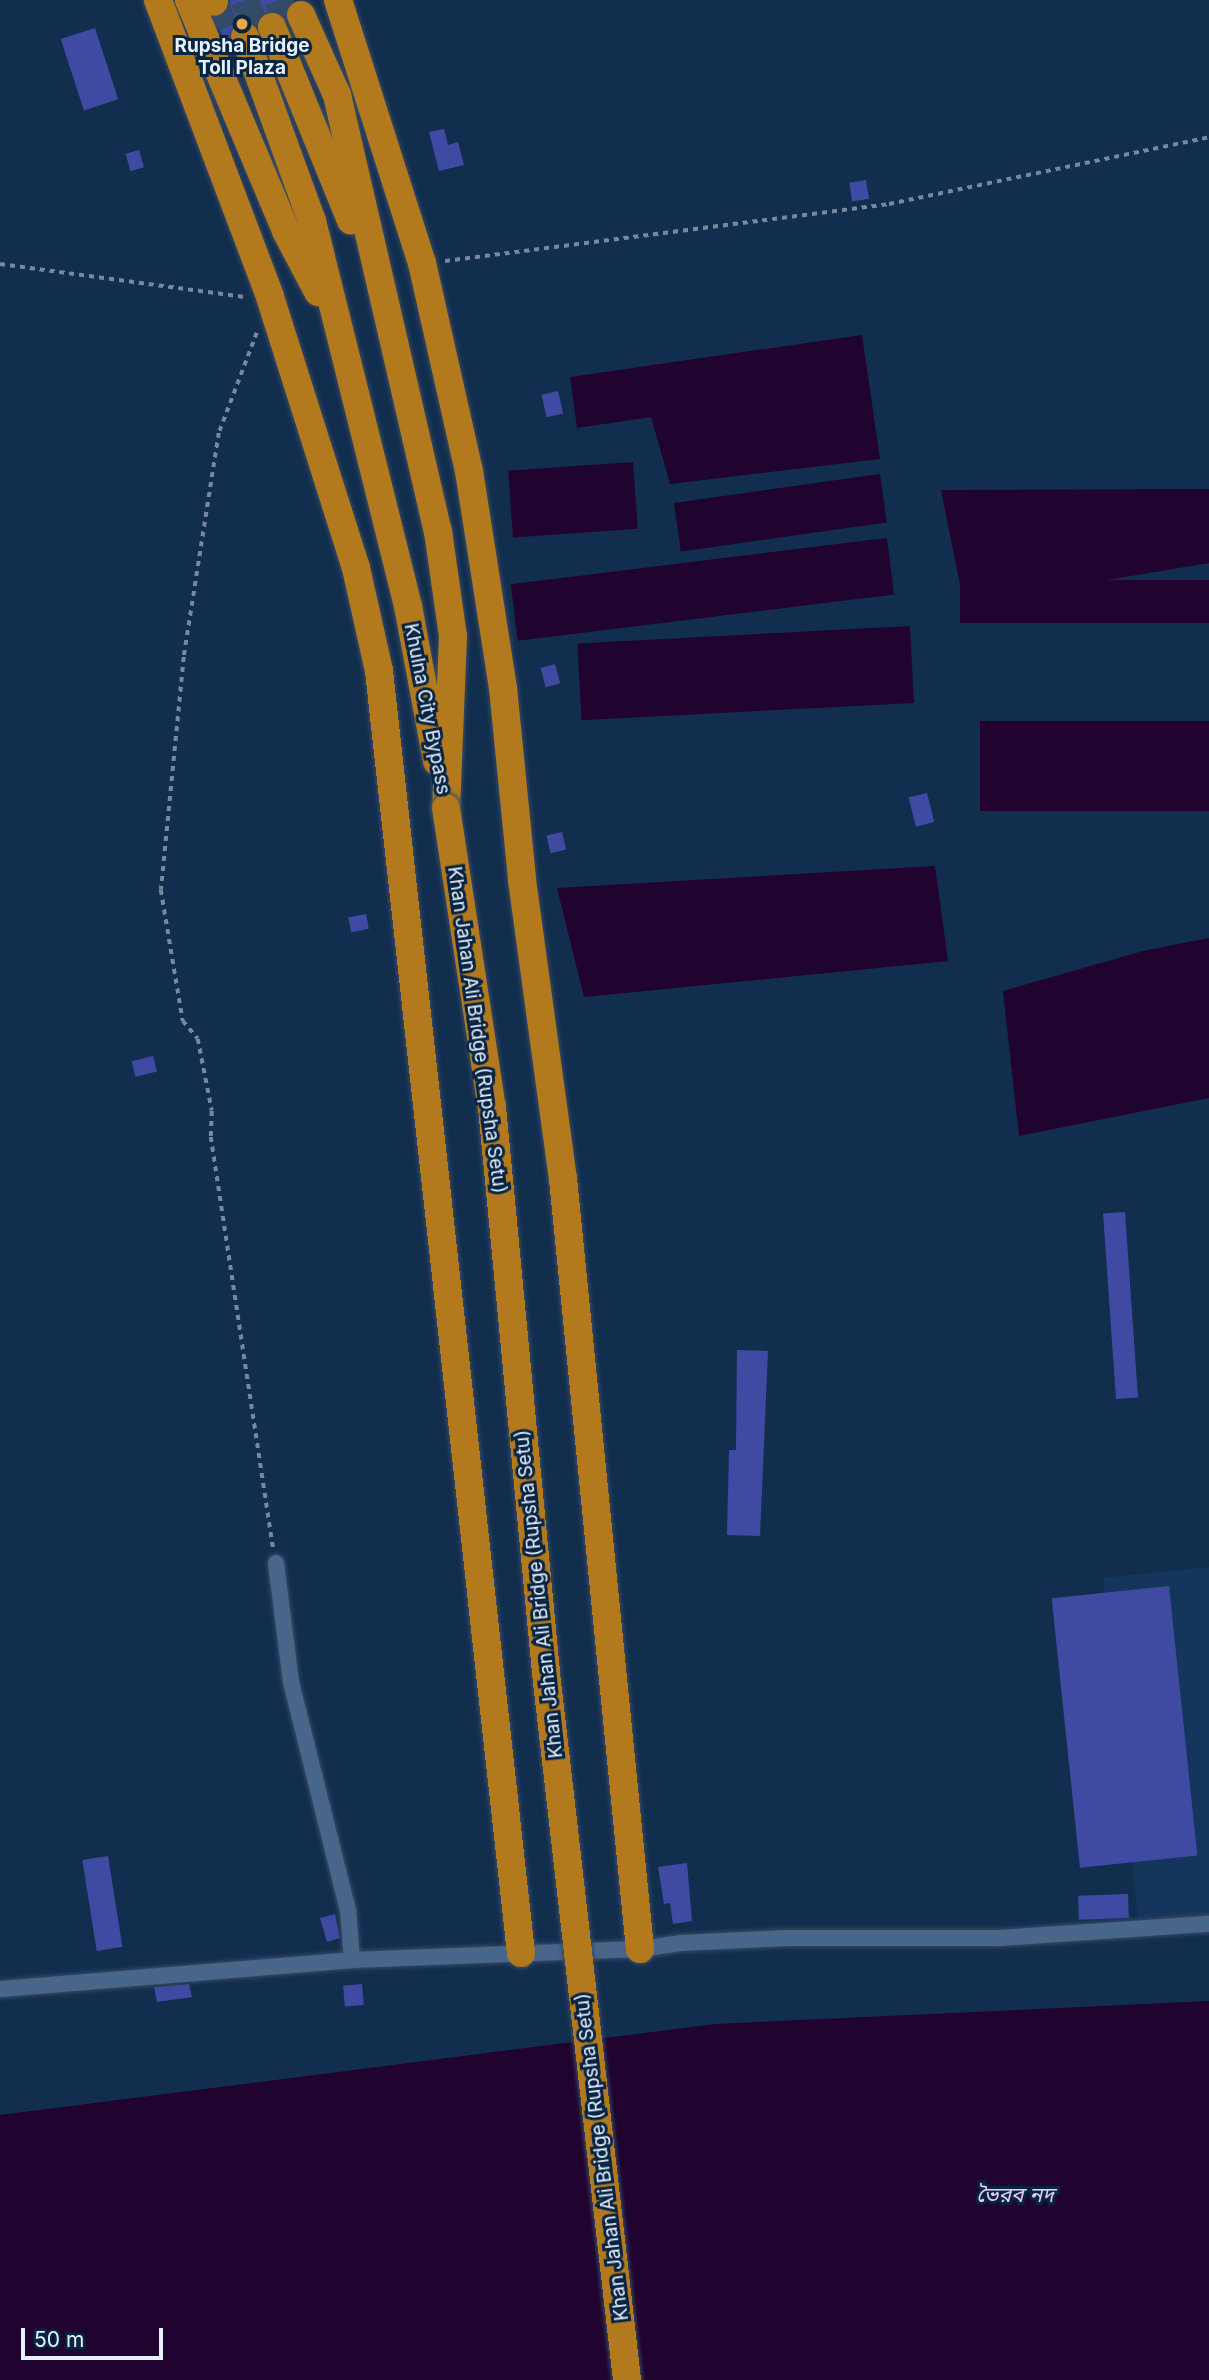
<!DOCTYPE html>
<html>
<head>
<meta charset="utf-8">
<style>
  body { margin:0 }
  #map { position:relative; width:1209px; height:2380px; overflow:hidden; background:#122e4e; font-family:Inter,"Noto Sans Bengali",sans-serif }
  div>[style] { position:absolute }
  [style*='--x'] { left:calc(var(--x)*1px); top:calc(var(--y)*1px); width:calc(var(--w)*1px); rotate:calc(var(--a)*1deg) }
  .built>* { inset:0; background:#15365c }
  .water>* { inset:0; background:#21032f; transform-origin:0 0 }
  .building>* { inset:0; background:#3f4ba3; transform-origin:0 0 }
  .highway-tunnel>* { height:28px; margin-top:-14px; transform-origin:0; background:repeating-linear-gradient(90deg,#324b68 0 28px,transparent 0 42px) }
  .path>* { height:3.5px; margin-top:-1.75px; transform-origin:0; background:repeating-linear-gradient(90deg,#75889f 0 5px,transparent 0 10px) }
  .roads { filter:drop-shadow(0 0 2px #374a64) drop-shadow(0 0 2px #374a64) }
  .street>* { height:16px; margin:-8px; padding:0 8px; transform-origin:8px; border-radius:8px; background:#48668a }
  .highway>* { height:28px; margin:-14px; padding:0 14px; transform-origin:14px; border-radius:14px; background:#b2791d }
  .bridges { filter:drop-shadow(0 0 2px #374a64) drop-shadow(0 0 2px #374a64) }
  .highway-bridge>* { height:28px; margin:-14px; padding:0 14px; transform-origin:14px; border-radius:14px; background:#b2791d }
  .dots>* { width:19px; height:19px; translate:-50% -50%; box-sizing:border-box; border:4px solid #082443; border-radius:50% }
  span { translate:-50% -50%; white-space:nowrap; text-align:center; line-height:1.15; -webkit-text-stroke:6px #082443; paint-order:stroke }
  .poi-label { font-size:19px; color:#e7f1fe; font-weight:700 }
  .street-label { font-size:19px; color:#e7f1fe }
  .water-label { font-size:21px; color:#e9ccfa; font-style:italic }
  .scale { position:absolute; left:21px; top:2328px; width:142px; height:32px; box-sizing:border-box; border:4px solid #e7f1fe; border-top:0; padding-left:9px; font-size:21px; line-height:24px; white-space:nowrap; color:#e7f1fe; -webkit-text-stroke:5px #082443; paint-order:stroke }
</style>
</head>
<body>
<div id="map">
  <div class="built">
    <i style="clip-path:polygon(1209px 1567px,1209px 1916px,1138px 1919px,1103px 1578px)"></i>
  </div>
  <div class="water">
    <i style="clip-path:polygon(862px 335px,880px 459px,670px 484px,651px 417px,577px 428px,570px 377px)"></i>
    <i style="left:633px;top:462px;width:67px;height:125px;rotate:86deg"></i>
    <i style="left:880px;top:474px;width:49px;height:208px;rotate:82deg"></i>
    <i style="clip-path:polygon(1209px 489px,1209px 563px,964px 604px,941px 490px)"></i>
    <i style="left:887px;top:538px;width:57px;height:379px;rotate:83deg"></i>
    <i style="left:1209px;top:580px;width:43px;height:249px;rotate:90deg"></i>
    <i style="left:910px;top:626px;width:77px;height:333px;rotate:87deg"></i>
    <i style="left:1209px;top:721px;width:90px;height:229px;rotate:90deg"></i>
    <i style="clip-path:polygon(935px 866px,948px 961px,584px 997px,557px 888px)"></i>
    <i style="clip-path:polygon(1209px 938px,1209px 1098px,1019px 1136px,1003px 991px,1143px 951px)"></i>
    <i style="clip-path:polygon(1209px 2001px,1209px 2380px,0 2380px,0 2115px,715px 2024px)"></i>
  </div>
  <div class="building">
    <i style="clip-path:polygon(230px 0,294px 0,285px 17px,274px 11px,259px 16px,256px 24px,239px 22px,226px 45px,215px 18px,227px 12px)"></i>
    <i style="left:95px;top:28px;width:75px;height:36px;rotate:72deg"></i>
    <i style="clip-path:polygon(444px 129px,448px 145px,458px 142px,464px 165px,439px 171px,429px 132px)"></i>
    <i style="left:139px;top:150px;width:18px;height:14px;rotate:74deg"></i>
    <i style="left:866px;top:180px;width:19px;height:17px;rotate:81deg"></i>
    <i style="left:558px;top:391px;width:23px;height:17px;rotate:77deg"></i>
    <i style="left:555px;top:664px;width:20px;height:15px;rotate:75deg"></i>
    <i style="left:927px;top:793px;width:30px;height:19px;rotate:76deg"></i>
    <i style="left:562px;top:832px;width:18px;height:16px;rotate:77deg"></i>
    <i style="left:366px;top:914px;width:15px;height:18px;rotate:79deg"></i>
    <i style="left:153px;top:1056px;width:16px;height:22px;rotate:76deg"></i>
    <i style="left:1125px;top:1212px;width:186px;height:22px;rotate:86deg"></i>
    <i style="clip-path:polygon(737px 1350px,768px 1351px,760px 1536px,727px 1535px,729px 1450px,736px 1450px)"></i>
    <i style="left:1169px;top:1586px;width:271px;height:118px;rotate:84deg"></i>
    <i style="left:108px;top:1856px;width:92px;height:26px;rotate:81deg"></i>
    <i style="clip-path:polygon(687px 1863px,692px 1921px,673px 1924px,670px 1903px,664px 1904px,658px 1867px)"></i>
    <i style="left:1128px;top:1894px;width:24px;height:50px;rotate:88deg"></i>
    <i style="clip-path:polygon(335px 1914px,340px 1938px,327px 1942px,320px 1918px)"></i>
    <i style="clip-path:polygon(189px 1984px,192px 1997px,157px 2002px,154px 1987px)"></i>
    <i style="left:362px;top:1984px;width:21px;height:19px;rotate:85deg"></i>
  </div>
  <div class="highway-tunnel">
    <i style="--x:245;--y:0;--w:35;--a:70"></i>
    <i style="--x:278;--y:0;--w:23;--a:67"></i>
    <i style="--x:214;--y:2;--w:44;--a:68.7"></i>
  </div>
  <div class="path">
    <i style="--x:445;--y:261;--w:448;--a:-7.3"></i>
    <i style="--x:889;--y:204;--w:327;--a:-11.8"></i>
    <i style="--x:0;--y:264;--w:247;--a:7.7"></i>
    <i style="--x:257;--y:333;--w:107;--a:110.8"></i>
    <i style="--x:219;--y:433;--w:227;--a:98.9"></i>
    <i style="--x:184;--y:657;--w:234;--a:95.6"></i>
    <i style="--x:161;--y:890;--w:133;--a:80.5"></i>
    <i style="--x:183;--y:1021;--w:23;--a:50"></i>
    <i style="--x:198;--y:1039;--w:73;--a:79"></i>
    <i style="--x:212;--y:1111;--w:26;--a:92"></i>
    <i style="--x:211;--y:1137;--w:415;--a:81.4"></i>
  </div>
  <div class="roads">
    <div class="street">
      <i style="--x:276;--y:1563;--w:120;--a:82.8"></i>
      <i style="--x:291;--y:1682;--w:235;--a:76"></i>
      <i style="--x:348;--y:1910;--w:50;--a:85.4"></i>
      <i style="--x:0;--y:1989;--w:353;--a:-4.7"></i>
      <i style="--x:352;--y:1960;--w:288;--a:-2.2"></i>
      <i style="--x:640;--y:1949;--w:41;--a:-8.3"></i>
      <i style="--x:681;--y:1943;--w:106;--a:-2.7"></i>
      <i style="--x:787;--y:1938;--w:214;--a:0"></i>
      <i style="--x:1001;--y:1938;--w:208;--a:-3.9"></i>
    </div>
    <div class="highway">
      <i style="--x:158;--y:0;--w:317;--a:69.3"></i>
      <i style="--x:270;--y:297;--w:284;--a:72.4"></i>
      <i style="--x:356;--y:568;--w:106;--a:77.4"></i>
      <i style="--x:379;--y:671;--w:1290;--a:83.68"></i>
      <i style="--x:189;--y:0;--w:251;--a:67.2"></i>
      <i style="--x:286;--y:231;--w:69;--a:62.3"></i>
      <i style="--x:213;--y:0;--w:2;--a:63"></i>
      <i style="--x:338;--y:0;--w:276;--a:72.3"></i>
      <i style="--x:422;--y:263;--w:213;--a:77.3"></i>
      <i style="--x:469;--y:471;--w:220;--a:81.1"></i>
      <i style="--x:503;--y:688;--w:193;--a:84.3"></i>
      <i style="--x:522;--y:880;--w:302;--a:82.2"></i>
      <i style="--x:563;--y:1179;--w:774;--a:84.29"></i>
      <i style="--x:301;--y:15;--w:88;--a:65.8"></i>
      <i style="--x:337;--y:95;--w:448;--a:77"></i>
      <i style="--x:438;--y:531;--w:106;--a:81.9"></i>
      <i style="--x:453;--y:636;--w:172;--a:92.3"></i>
      <i style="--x:272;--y:27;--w:209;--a:67.8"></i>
      <i style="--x:245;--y:37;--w:196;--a:70"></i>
      <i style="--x:312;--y:221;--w:397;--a:76"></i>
      <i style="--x:408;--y:606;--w:158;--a:79.4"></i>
    </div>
  </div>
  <div class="bridges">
    <div class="highway-bridge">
      <i style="--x:446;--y:808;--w:303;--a:81.3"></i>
      <i style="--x:492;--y:1107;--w:578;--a:84.54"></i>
      <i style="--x:547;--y:1682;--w:703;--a:83.46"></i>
    </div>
  </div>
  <div class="dots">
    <i style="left:242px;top:24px;background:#eea73c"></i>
  </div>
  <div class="poi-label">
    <span style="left:242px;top:57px">Rupsha Bridge<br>Toll Plaza</span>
  </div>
  <div class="street-label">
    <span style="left:427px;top:709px;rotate:79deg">Khulna City Bypass</span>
    <span style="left:477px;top:1030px;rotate:82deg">Khan Jahan Ali Bridge (Rupsha Setu)</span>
    <span style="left:539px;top:1594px;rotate:-96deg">Khan Jahan Ali Bridge (Rupsha Setu)</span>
    <span style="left:602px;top:2157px;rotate:-97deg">Khan Jahan Ali Bridge (Rupsha Setu)</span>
  </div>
  <div class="water-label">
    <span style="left:1015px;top:2195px">ভৈরব নদ</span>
  </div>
  <div class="scale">50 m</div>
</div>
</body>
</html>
